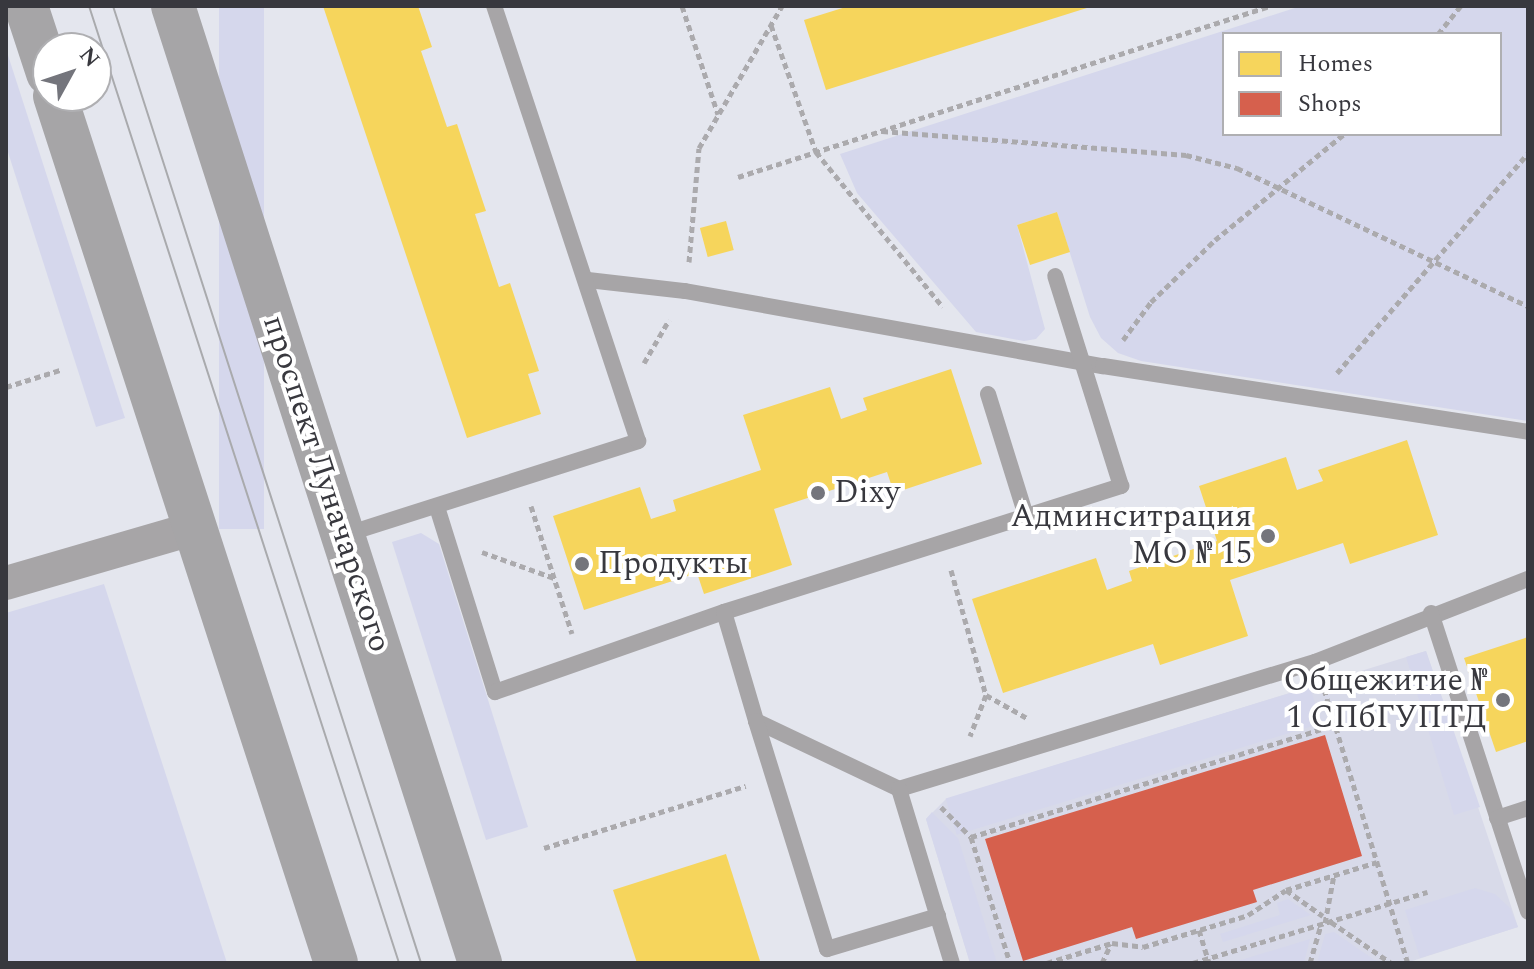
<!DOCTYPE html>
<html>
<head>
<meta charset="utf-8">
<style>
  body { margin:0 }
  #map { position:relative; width:1534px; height:969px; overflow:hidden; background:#e4e6ee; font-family:Spectral,serif }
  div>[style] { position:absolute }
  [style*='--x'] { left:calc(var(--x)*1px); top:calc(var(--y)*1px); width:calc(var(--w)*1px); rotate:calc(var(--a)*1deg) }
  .built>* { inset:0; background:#d8dae9 }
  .green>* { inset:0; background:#d5d7ec; transform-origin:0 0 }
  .homes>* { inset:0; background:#f6d55c; transform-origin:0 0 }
  .shops>* { inset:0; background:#d6604d }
  .path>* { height:5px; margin-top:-2.5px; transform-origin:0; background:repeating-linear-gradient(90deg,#abaaad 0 6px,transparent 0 10px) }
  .service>* { height:16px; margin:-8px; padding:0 8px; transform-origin:8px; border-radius:8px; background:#a7a5a7 }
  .minor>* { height:34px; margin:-17px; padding:0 17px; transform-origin:17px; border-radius:17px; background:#a7a5a7 }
  .secondary>* { height:44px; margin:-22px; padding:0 22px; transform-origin:22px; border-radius:22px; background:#a6a5a7 }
  .tram>* { height:2px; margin:-1px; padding:0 1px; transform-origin:1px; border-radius:1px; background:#a9aaad }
  .dots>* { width:22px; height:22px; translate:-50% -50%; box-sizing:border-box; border:4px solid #fff; border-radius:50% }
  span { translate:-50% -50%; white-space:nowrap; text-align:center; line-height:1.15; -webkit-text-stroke:8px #fff; paint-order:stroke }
  .street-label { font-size:32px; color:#38383e }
  .poi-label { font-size:32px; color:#38383e }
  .left { translate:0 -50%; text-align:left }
  .right { translate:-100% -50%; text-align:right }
  .frame { position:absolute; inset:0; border:8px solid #38383e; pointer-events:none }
  .legend { position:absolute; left:1222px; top:32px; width:280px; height:104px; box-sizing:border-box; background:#fff; border:2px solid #afafb2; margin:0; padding:10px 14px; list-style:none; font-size:24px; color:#38383e }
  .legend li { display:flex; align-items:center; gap:16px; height:40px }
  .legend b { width:40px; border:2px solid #afafb2 }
  .north { position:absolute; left:32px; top:32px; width:80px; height:80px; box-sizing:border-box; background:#fff; border:2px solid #afafb2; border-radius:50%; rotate:50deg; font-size:22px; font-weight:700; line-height:32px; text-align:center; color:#38383e }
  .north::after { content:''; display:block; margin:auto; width:28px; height:36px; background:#74757c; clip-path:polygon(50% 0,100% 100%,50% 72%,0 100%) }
</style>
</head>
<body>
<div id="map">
  <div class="built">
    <i style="clip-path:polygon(1426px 651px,1518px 927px,1406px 963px,970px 963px,926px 819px,946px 799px)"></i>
  </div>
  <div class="green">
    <i style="left:219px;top:6px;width:45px;height:523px"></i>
    <i style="clip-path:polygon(evenodd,1301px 6px,1528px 6px,1528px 421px,1141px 361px,1118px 353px,1101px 338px,1090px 317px,1057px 212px,1017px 225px,1045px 329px,1036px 339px,1024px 341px,976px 332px,857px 193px,840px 154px,1301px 6px,1224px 34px,1500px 34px,1500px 134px,1224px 134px,1224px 34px)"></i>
    <i style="clip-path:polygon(6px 49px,125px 418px,96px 427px,6px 146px)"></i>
    <i style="clip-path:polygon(421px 533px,439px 544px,528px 827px,486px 840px,392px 542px)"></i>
    <i style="clip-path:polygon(104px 584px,227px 963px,6px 963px,6px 613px)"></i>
    <i style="clip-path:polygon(1426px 651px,1480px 807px,1454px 815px,1406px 657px)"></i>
    <i style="left:1310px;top:687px;width:38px;height:381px;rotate:73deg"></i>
    <i style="clip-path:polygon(932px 812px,958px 838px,997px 963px,970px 963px,926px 819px)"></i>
    <i style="clip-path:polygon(1475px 888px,1495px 894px,1510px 908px,1518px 927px,1420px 958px,1405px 910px)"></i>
    <i style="clip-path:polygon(1288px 899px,1311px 915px,1223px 942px,1220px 934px,1280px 915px,1277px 903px)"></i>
    <i style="clip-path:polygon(1334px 932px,1379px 963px,1317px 963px,1325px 934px)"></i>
    <i style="clip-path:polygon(1310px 939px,1304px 963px,1231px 963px)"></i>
  </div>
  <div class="homes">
    <i style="clip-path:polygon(323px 6px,418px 6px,432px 47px,421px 51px,447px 127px,457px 124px,486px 211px,475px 214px,499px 287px,510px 283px,539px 371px,528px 374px,541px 414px,467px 438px)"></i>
    <i style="clip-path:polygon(849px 6px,1090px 6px,1090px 7px,826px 90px,804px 20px)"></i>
    <i style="left:1057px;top:212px;width:42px;height:42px;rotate:72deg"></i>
    <i style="left:726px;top:221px;width:30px;height:27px;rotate:75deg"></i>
    <i style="clip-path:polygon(951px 369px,982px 464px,894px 493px,887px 472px,774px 509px,792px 565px,704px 594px,697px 573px,584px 610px,553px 516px,640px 487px,651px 519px,676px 511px,673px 500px,761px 470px,743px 415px,830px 387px,841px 419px,867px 410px,863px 398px)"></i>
    <i style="clip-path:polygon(1407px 440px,1438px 535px,1350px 564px,1343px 543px,1230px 580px,1248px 636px,1160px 665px,1153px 644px,1003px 693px,972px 599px,1096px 558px,1107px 590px,1132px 581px,1129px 571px,1217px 541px,1199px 486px,1286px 457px,1297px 490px,1323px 481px,1318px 470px)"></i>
    <i style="clip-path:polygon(1528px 637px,1528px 741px,1496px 752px,1464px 658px)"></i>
    <i style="clip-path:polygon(726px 854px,760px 961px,637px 963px,613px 890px)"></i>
  </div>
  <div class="shops">
    <i style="clip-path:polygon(1325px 735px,1362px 856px,1253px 890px,1257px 902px,1136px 939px,1132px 927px,1023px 961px,985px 839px)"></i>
  </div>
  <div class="path">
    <i style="--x:682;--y:6;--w:114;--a:71.6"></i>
    <i style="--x:771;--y:25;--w:135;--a:70.5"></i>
    <i style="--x:816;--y:152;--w:200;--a:50.7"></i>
    <i style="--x:1438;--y:34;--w:36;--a:-51"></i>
    <i style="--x:882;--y:131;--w:305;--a:4.5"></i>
    <i style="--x:1186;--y:155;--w:53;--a:14.3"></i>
    <i style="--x:1237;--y:168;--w:322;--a:25.4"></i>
    <i style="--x:738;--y:177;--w:559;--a:-17.82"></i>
    <i style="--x:689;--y:262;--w:114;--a:-85"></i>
    <i style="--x:699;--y:148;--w:164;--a:-59.7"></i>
    <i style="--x:1123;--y:340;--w:47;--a:-53.6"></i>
    <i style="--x:1151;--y:302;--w:89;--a:-44.1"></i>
    <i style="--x:1215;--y:240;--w:167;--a:-39.4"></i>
    <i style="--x:644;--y:363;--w:50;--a:-59.8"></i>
    <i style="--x:1337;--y:373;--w:291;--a:-49"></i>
    <i style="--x:6;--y:387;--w:57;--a:-17.5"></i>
    <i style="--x:531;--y:506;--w:134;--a:72.2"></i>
    <i style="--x:482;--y:552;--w:77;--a:19.9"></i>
    <i style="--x:951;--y:570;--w:130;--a:74.4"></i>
    <i style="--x:986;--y:695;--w:44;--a:111.3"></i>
    <i style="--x:1324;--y:689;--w:287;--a:73"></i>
    <i style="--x:986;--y:695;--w:47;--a:29.3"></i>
    <i style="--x:941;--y:807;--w:42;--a:45"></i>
    <i style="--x:971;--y:837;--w:132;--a:72.8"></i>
    <i style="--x:971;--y:837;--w:381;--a:-17.1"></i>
    <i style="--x:544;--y:848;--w:211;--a:-17.1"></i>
    <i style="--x:1286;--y:890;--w:45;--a:35.1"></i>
    <i style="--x:1331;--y:922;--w:73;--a:34.3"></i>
    <i style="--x:1325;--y:923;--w:49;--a:-79.4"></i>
    <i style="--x:1199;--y:930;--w:34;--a:73"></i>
    <i style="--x:1047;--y:963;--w:68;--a:-17.1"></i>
    <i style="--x:1112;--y:943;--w:31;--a:7"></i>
    <i style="--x:1143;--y:947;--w:110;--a:-16.9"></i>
    <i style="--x:1248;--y:915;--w:45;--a:-33.3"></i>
    <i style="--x:1286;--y:890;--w:95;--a:-17.1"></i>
    <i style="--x:1102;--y:963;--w:21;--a:-65"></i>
    <i style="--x:1193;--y:963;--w:245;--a:-16.9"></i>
    <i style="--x:1310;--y:963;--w:40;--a:-74"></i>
  </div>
  <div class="service">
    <i style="--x:588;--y:280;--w:98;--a:6.5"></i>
    <i style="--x:685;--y:291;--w:425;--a:10.2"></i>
    <i style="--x:1103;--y:366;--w:430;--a:8.8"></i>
    <i style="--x:988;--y:394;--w:128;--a:72.7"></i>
    <i style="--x:437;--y:507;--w:194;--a:72.6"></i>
    <i style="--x:495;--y:692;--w:243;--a:-19.3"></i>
    <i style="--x:724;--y:612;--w:417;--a:-17.6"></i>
    <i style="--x:1121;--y:486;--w:220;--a:-107.4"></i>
    <i style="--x:344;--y:535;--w:309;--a:-17.7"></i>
    <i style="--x:638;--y:441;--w:458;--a:-108.3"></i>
    <i style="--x:724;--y:612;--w:114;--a:73.6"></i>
    <i style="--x:756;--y:721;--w:158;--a:25.4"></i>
    <i style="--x:899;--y:789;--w:435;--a:-17"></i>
    <i style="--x:1315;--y:662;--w:229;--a:-21.3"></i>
    <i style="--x:1431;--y:613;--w:314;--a:72"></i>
    <i style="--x:756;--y:721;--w:239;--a:72.7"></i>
    <i style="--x:827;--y:949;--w:116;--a:-16.6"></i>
    <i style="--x:899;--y:789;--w:182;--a:73.1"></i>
    <i style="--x:1497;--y:818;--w:33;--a:-18"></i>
  </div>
  <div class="minor">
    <i style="--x:6;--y:583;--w:197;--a:-16.2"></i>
  </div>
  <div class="secondary">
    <i style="--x:26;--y:6;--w:71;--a:71.8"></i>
    <i style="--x:173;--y:6;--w:1005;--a:72.21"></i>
    <i style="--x:55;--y:96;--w:911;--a:72.04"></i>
  </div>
  <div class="tram">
    <i style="--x:89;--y:6;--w:1006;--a:72.05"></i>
    <i style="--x:113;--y:6;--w:1005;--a:72.16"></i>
  </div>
  <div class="dots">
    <i style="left:818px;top:493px;background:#74757c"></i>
    <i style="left:1268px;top:536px;background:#74757c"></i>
    <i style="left:582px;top:564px;background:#74757c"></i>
    <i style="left:1503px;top:700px;background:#74757c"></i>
  </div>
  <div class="street-label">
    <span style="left:326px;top:484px;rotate:72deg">проспект Луначарского</span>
  </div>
  <div class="poi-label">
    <span class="left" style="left:834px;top:493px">Dixy</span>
    <span class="right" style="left:1252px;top:536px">Админситрация<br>МО № 15</span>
    <span class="left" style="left:598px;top:564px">Продукты</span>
    <span class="right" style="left:1487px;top:700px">Общежитие №<br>1 СПбГУПТД</span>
  </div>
  <div class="frame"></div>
  <ul class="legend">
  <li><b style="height:22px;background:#f6d55c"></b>Homes</li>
  <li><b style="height:22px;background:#d6604d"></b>Shops</li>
  </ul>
  <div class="north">N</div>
</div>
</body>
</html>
